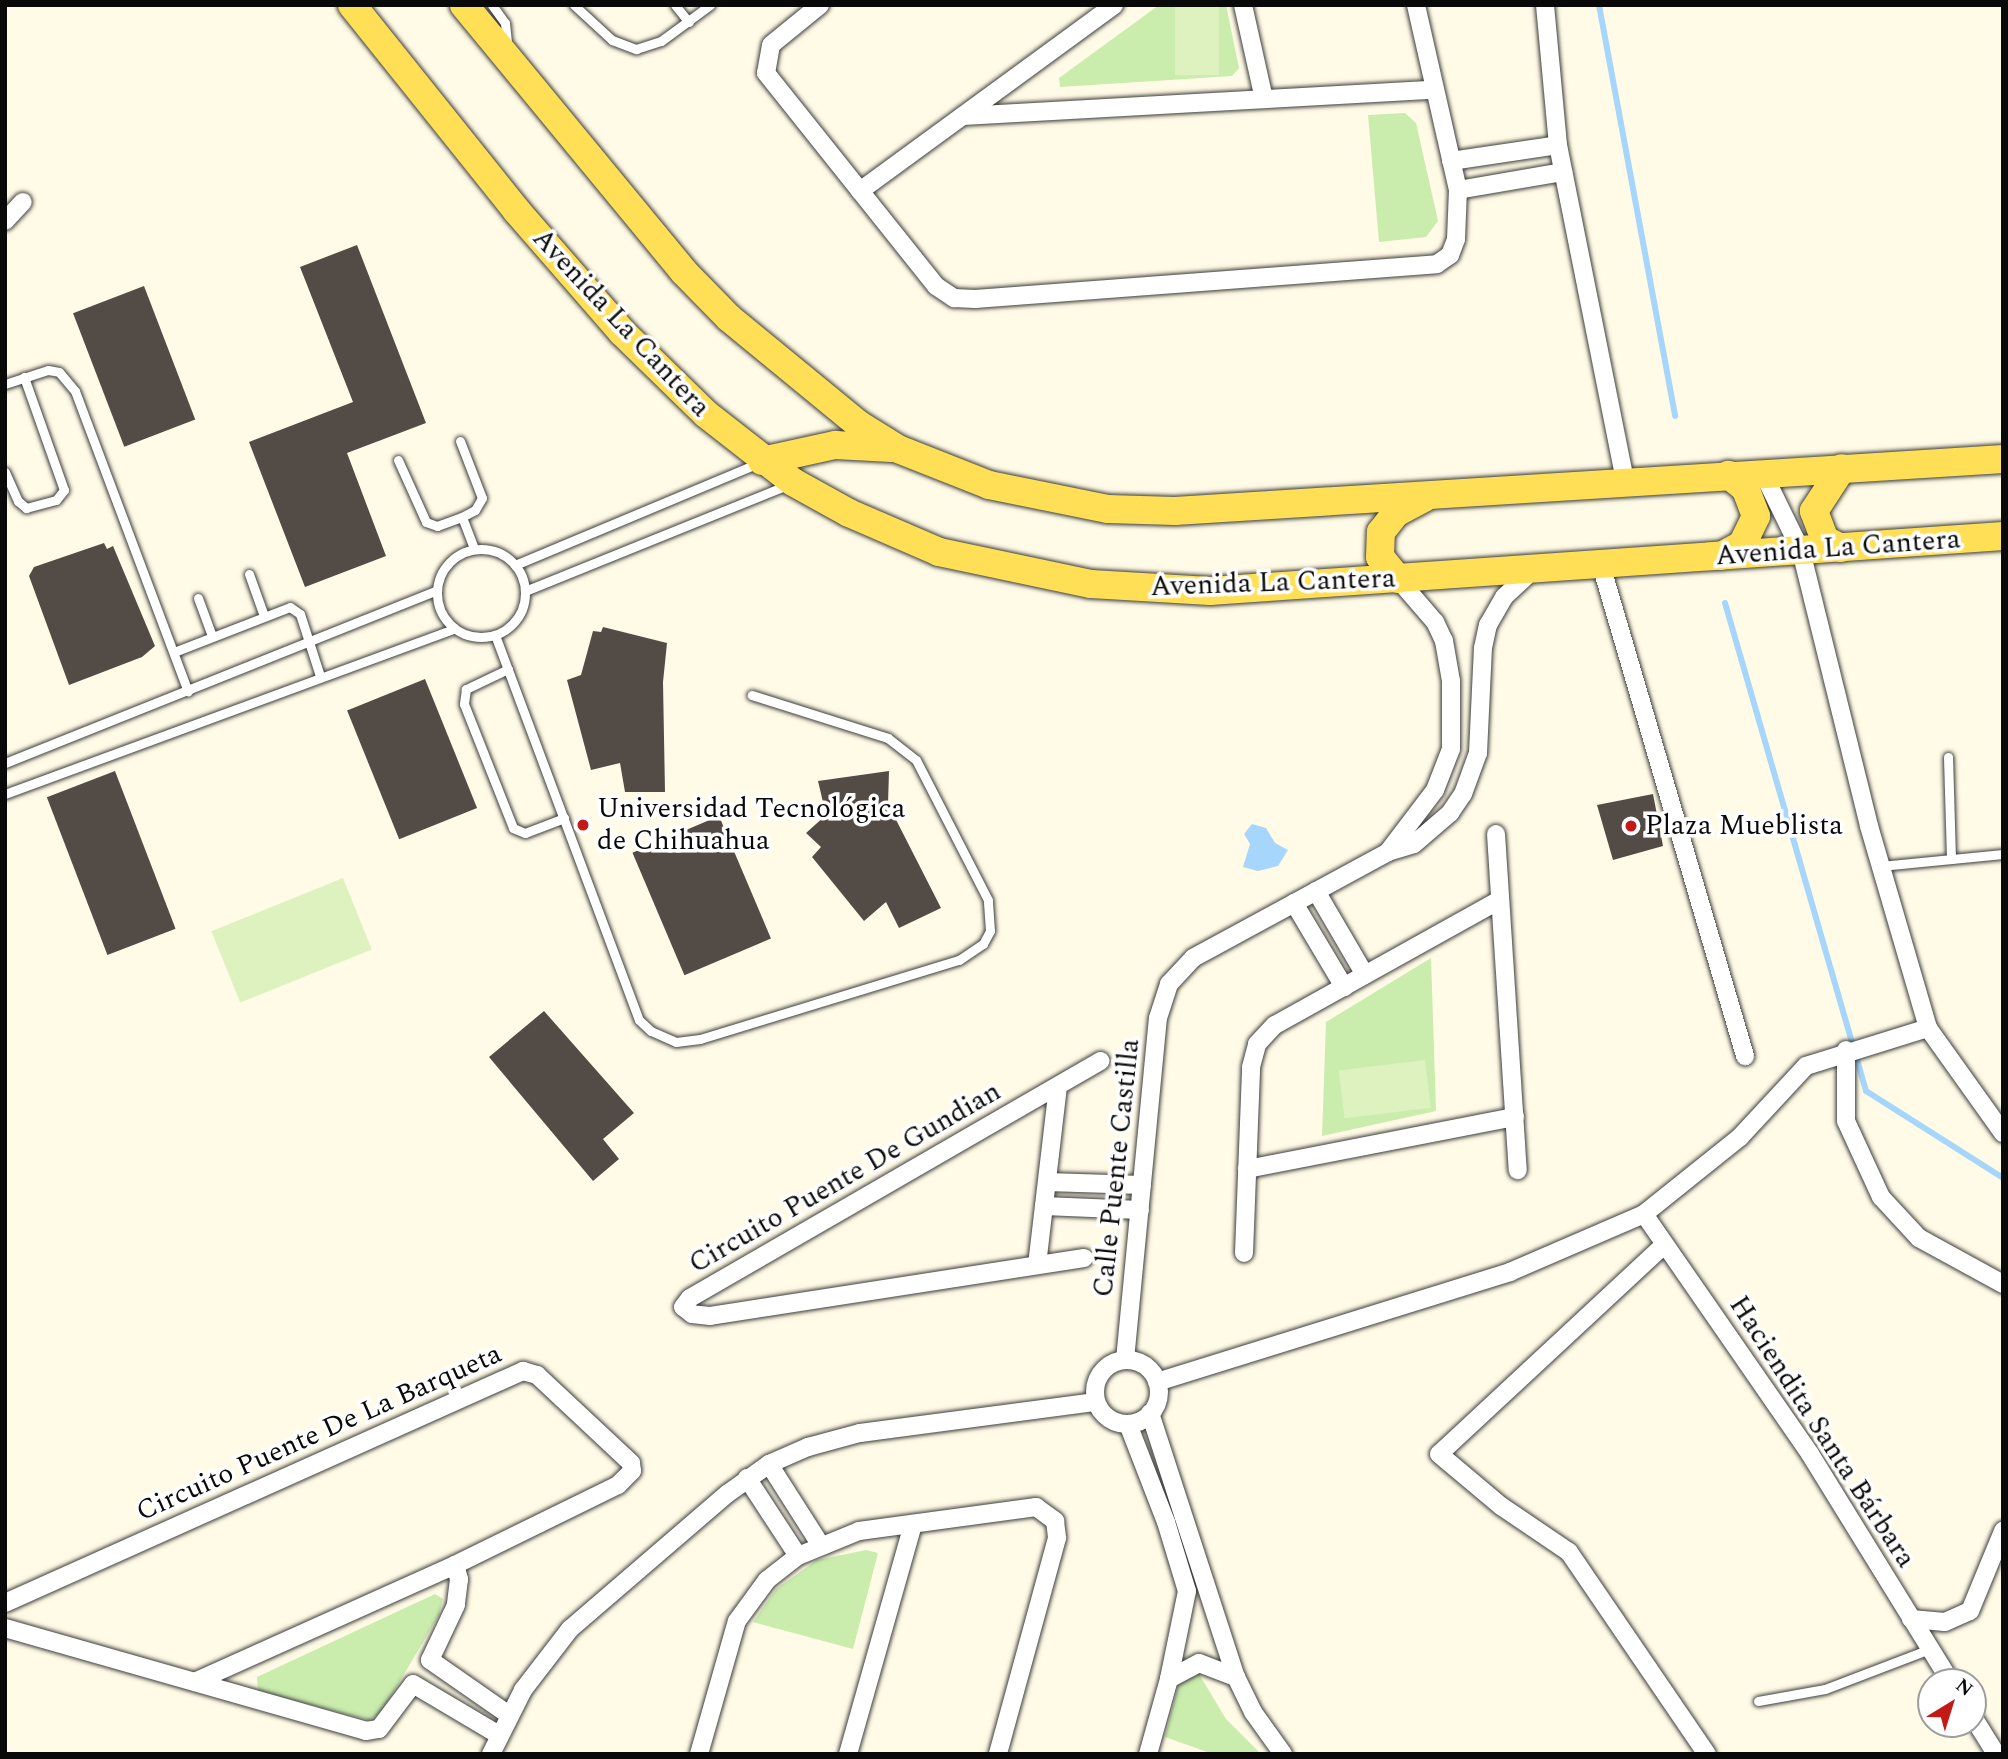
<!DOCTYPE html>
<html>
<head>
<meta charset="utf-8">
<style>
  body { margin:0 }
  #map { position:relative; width:2008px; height:1759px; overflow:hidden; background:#fffbe6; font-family:Spectral,serif }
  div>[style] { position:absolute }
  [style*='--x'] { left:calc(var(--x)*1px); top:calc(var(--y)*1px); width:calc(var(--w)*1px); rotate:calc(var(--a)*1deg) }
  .green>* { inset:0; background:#caecad }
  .pitch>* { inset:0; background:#def2c0; transform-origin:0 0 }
  .water>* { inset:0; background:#a6d6fb }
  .stream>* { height:6px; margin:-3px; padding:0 3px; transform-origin:3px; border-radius:3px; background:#a6d6fb }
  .building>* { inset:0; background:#534b45; transform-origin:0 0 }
  .roads { filter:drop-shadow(0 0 2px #3c3c3c) drop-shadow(0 0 2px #3c3c3c) }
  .lane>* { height:9px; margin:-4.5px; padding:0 4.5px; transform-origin:4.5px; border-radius:4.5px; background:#fff }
  .lane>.ring { margin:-4.5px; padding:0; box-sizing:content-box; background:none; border:9px solid #fff; border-radius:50% }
  .street>* { height:18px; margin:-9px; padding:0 9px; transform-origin:9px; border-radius:9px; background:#fff }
  .street>.ring { margin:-9px; padding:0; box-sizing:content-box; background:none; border:18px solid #fff; border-radius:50% }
  .primary>* { height:28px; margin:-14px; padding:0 14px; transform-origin:14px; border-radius:14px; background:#ffdf56 }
  .dots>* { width:19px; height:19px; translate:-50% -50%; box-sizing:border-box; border:4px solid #fff; border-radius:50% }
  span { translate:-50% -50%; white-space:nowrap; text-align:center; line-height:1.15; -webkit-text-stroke:7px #fff; paint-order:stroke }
  .street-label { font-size:28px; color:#090909 }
  .poi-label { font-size:28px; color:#090909 }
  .left { translate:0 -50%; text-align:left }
  .frame { position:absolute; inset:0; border:7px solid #090909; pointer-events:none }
  .north { position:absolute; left:1917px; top:1668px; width:70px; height:70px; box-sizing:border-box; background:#fff; border:2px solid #9d9d9d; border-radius:50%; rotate:38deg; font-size:19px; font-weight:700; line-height:28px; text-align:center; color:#090909 }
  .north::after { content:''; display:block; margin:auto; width:24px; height:32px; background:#c31a18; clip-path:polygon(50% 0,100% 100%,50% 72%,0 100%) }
</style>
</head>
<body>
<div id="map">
  <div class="green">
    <i style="clip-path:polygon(1159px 5px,1226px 5px,1239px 68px,1232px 76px,1060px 87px,1059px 78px)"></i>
    <i style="clip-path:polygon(1405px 113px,1416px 123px,1438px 221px,1426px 237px,1379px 242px,1368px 115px)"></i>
    <i style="clip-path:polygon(1431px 958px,1436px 1111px,1322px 1136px,1326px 1022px)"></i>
    <i style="clip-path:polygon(866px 1550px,878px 1553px,853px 1649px,753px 1622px,776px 1589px,817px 1560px)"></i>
    <i style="clip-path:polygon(435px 1594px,443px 1599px,439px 1615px,381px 1713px,369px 1720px,258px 1691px,257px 1677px)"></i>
    <i style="clip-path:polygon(1199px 1674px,1226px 1719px,1261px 1754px,1213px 1754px,1165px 1737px,1179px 1683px)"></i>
  </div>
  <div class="pitch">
    <i style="left:1175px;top:5px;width:44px;height:70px"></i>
    <i style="left:343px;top:878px;width:77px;height:142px;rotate:68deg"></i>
    <i style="left:1425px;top:1060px;width:48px;height:87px;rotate:83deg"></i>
  </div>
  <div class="water">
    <i style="clip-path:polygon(1252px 824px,1266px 828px,1275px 843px,1288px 850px,1278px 866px,1258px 871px,1243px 867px,1250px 844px,1244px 834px)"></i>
  </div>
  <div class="stream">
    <i style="--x:1599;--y:5;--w:418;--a:79.5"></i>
    <i style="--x:1725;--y:603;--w:508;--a:73.88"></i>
    <i style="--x:1866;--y:1091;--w:162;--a:32.4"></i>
  </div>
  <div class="building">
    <i style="clip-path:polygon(357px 245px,426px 423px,347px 453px,386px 556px,305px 587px,249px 442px,353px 402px,300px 267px)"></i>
    <i style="left:144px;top:286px;width:143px;height:76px;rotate:69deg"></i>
    <i style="clip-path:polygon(104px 543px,107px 549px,113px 546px,155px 646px,142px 657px,69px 685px,29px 576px,34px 567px)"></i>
    <i style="clip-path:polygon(603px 627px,667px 643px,663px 682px,665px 792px,625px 792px,620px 763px,591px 770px,567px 680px,581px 675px,593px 631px,601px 632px)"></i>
    <i style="left:425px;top:679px;width:139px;height:84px;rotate:68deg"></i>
    <i style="left:115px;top:771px;width:169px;height:73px;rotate:69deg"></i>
    <i style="clip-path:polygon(889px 771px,888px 804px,941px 908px,899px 928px,886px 902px,864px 921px,812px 857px,821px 847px,806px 833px,826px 815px,818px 781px)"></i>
    <i style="clip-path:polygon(1653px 794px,1663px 846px,1613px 860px,1597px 805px)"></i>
    <i style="left:719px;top:816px;width:133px;height:94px;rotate:67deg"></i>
    <i style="clip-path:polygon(544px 1011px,634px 1113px,603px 1139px,619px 1159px,593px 1181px,489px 1057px)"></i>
  </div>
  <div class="roads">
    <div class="lane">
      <i style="--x:492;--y:5;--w:22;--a:54"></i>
      <i style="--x:505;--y:23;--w:20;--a:84"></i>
      <i style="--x:574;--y:5;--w:52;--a:42.6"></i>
      <i style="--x:612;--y:40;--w:26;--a:21"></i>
      <i style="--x:636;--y:49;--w:26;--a:-18"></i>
      <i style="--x:661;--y:41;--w:61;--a:-36.3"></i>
      <i style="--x:675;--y:5;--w:22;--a:51"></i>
      <i style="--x:5;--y:384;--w:45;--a:-18"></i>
      <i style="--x:48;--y:370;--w:11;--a:10"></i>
      <i style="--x:59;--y:372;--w:25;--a:50"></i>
      <i style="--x:75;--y:391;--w:321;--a:69.4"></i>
      <i style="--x:460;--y:441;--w:61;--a:68.9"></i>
      <i style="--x:482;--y:498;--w:14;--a:120"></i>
      <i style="--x:475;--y:510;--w:15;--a:152"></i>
      <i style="--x:462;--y:517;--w:33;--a:69"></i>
      <i style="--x:398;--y:460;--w:68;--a:65.7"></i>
      <i style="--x:426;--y:522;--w:12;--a:20"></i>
      <i style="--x:437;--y:526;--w:27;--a:-20"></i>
      <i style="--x:5;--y:472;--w:32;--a:66"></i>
      <i style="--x:18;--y:501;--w:11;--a:41"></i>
      <i style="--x:26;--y:508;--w:31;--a:-15"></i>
      <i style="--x:56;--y:500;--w:13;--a:-51"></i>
      <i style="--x:64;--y:490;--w:120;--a:-109.5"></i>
      <i class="ring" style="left:437px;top:549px;width:79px;height:79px"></i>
      <i style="--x:515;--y:565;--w:267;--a:-22.7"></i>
      <i style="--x:249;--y:574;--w:45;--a:70.3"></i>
      <i style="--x:525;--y:591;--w:286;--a:-22"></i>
      <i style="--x:198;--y:598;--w:40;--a:69.8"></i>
      <i style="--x:495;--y:635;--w:411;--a:69.5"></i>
      <i style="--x:639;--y:1020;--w:16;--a:43"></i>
      <i style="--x:651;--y:1031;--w:27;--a:24"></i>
      <i style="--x:676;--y:1042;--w:24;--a:-7"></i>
      <i style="--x:700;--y:1039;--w:271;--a:-17"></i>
      <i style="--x:959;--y:960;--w:29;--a:-34"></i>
      <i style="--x:983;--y:944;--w:15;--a:-62"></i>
      <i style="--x:990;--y:931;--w:31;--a:-94"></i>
      <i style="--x:988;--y:900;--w:157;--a:-117.2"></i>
      <i style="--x:916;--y:760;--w:36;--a:-142"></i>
      <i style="--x:888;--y:738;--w:143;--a:-162.5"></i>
      <i style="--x:174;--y:652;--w:124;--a:-21.2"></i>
      <i style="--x:290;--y:607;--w:12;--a:35"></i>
      <i style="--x:300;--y:614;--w:65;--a:72.1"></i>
      <i style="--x:508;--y:669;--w:47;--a:154.5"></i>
      <i style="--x:466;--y:689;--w:15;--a:98"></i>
      <i style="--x:464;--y:704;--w:133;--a:68.4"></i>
      <i style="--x:513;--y:828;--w:13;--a:23"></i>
      <i style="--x:525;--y:833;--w:42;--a:-21"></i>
      <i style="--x:1948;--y:757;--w:102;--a:88.3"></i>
      <i style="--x:5;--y:763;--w:464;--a:-21.8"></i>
      <i style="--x:5;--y:794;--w:478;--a:-20.2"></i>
      <i style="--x:1880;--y:866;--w:124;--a:-5.6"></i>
      <i style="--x:1758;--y:1701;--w:68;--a:-10.2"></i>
      <i style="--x:1825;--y:1689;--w:112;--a:-20.9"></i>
    </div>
    <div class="street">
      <i style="--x:820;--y:5;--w:63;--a:140.8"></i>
      <i style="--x:771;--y:45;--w:28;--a:100"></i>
      <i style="--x:766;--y:73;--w:273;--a:51.4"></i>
      <i style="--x:936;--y:286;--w:22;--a:34"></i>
      <i style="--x:954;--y:298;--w:21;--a:3"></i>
      <i style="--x:975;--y:299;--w:463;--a:-4.3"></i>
      <i style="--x:1437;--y:264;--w:16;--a:-35"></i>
      <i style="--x:1450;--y:255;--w:17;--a:-69"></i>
      <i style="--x:1456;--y:239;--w:49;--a:-87.7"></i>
      <i style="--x:1458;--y:190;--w:190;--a:-102.8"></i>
      <i style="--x:1243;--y:5;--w:96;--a:77.4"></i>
      <i style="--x:1545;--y:5;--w:141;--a:84.7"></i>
      <i style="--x:1558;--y:145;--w:343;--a:78.7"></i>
      <i style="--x:963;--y:116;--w:470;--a:-3.2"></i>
      <i style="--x:1451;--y:161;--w:108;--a:-8.5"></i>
      <i style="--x:1458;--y:190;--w:107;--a:-9.7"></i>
      <i style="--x:860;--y:191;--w:315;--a:-36.2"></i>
      <i style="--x:5;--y:221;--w:26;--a:-47"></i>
      <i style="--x:1763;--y:473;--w:87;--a:64"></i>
      <i style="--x:1801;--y:551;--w:283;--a:76.1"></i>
      <i style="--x:1869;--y:826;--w:210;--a:73.7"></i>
      <i style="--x:1928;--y:1028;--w:129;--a:54.5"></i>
      <i style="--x:1601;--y:565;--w:512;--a:73.65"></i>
      <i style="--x:1496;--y:834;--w:337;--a:86.3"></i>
      <i style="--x:1388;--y:852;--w:78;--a:-52.8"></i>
      <i style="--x:1435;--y:790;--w:44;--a:-68.7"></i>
      <i style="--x:1451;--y:749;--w:68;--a:-90"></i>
      <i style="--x:1451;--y:681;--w:41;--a:-99.9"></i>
      <i style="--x:1444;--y:641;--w:21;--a:-115"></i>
      <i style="--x:1435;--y:622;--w:57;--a:-130.7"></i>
      <i style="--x:1316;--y:891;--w:97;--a:59.7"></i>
      <i style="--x:1294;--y:903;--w:98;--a:59.2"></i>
      <i style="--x:1846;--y:1050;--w:71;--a:90"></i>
      <i style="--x:1846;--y:1121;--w:84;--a:65.3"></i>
      <i style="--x:1881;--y:1197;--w:56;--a:47.2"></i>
      <i style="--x:1919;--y:1238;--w:96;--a:28.7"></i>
      <i style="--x:1247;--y:1169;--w:273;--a:-11"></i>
      <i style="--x:1047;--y:1182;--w:95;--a:1.8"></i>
      <i style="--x:1044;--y:1206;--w:96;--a:2.4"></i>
      <i style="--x:1644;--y:1214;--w:292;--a:55.3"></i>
      <i style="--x:1810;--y:1454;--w:268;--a:58.3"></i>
      <i style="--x:1664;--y:1245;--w:307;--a:137.1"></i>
      <i style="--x:1439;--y:1454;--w:81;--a:40"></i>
      <i style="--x:1501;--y:1506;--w:82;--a:34.1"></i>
      <i style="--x:1569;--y:1552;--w:245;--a:55.7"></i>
      <i style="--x:1244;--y:1253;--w:186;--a:-87.8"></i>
      <i style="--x:1251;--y:1067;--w:24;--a:-75"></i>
      <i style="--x:1257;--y:1044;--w:26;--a:-47"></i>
      <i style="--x:1275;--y:1025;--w:257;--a:-29.1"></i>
      <i style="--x:1084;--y:1258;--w:378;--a:171.2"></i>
      <i style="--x:710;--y:1316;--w:18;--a:-174"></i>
      <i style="--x:692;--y:1314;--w:11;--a:-142"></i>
      <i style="--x:683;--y:1307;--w:11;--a:-52"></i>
      <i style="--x:690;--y:1298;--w:474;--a:-30"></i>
      <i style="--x:1037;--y:1265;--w:180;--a:-83.3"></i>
      <i class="ring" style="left:1095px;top:1360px;width:46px;height:46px"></i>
      <i style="--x:1125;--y:1360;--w:344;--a:-84.5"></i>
      <i style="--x:1158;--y:1018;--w:36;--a:-72"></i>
      <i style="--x:1169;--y:984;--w:35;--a:-47"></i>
      <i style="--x:1193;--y:958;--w:222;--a:-28.5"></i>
      <i style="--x:1388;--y:852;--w:27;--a:-17"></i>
      <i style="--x:1414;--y:844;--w:48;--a:-40.7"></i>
      <i style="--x:1450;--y:813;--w:23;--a:-56"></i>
      <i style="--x:1463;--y:794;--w:44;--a:-69.9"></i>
      <i style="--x:1478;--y:753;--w:105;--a:-87.3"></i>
      <i style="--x:1483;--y:648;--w:24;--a:-78"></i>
      <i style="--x:1488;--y:625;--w:32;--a:-60"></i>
      <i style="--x:1504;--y:597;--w:40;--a:-43"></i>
      <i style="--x:1157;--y:1382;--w:370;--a:-17.3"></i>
      <i style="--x:1510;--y:1272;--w:146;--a:-23.4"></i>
      <i style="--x:1644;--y:1214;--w:123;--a:-38.7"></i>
      <i style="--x:1740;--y:1137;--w:97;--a:-47.1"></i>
      <i style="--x:1806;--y:1066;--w:128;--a:-17.3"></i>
      <i style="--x:1150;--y:1413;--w:278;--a:72"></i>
      <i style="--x:1236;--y:1677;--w:39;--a:64"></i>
      <i style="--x:1253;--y:1712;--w:52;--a:54.5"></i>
      <i style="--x:1128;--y:1424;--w:105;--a:68.8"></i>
      <i style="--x:1166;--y:1522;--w:72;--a:73.1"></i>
      <i style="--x:1187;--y:1591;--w:90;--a:101.6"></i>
      <i style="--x:1169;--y:1679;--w:78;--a:105.6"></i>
      <i style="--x:769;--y:1464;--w:95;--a:57.5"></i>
      <i style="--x:747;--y:1478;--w:93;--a:56.8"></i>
      <i style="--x:455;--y:1565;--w:15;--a:74"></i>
      <i style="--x:459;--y:1579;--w:26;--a:97"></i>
      <i style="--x:456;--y:1605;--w:61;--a:115.3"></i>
      <i style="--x:430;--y:1660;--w:96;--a:34.8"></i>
      <i style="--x:5;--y:1603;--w:568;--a:-24.13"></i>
      <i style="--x:523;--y:1371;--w:15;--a:16"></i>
      <i style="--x:537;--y:1375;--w:129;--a:43.1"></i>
      <i style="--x:631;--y:1463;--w:8;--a:83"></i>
      <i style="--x:632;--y:1471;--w:20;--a:135"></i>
      <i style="--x:618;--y:1485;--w:182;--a:153.9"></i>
      <i style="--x:455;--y:1565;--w:285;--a:155.8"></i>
      <i style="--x:1911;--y:1619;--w:34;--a:5"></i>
      <i style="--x:1945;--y:1622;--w:27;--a:-24"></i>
      <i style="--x:1970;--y:1611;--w:87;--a:-67.6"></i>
      <i style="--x:5;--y:1628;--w:375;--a:15.9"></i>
      <i style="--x:366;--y:1731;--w:13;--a:-9"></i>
      <i style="--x:379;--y:1729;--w:56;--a:-52.9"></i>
      <i style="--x:413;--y:1684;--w:100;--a:30.7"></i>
      <i style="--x:1169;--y:1679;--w:34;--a:-28"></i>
      <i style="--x:1199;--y:1663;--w:40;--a:21"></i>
      <i style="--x:1973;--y:1717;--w:44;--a:58.1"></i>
      <i style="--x:491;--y:1754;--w:72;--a:-63.4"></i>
      <i style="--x:523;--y:1690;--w:77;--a:-52.4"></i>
      <i style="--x:570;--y:1629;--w:207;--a:-40.7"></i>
      <i style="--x:727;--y:1494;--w:52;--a:-35.5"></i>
      <i style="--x:769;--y:1464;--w:43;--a:-23.6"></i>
      <i style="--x:808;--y:1447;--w:54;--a:-15.1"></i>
      <i style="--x:860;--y:1433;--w:238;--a:-7.5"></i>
      <i style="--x:699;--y:1754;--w:138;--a:-74.1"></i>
      <i style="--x:737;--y:1621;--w:51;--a:-53.8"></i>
      <i style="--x:767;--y:1580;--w:39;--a:-38"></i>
      <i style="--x:798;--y:1556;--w:66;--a:-22.3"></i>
      <i style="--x:859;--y:1531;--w:179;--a:-7.7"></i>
      <i style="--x:1036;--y:1507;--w:24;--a:36"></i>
      <i style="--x:1055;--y:1521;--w:17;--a:83"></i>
      <i style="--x:1057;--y:1538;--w:224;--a:105.3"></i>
      <i style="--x:848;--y:1754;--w:239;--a:-74.2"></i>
    </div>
    <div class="primary">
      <i style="--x:352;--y:5;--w:263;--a:51.3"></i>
      <i style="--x:516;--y:210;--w:162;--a:49"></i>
      <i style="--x:622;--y:332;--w:117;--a:44.3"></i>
      <i style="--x:706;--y:414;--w:110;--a:38"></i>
      <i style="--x:793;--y:482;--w:64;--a:29"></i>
      <i style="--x:849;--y:513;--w:98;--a:23.4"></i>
      <i style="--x:939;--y:552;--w:155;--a:11.9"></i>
      <i style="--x:1091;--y:584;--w:119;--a:3.4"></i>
      <i style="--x:1210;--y:591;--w:795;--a:-3.97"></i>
      <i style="--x:464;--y:5;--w:346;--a:50.5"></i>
      <i style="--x:684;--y:272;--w:64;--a:45.6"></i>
      <i style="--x:729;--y:318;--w:167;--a:39.4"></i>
      <i style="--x:858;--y:424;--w:47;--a:32"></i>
      <i style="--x:898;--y:449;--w:98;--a:21.6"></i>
      <i style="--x:989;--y:485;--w:121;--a:11.4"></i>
      <i style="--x:1108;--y:509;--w:67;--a:1.7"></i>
      <i style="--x:1175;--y:511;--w:830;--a:-3.59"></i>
      <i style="--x:762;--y:461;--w:75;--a:-12.4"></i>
      <i style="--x:835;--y:445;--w:57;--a:3"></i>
      <i style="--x:1841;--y:548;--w:18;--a:-153"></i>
      <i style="--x:1825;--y:540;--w:31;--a:-111"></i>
      <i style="--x:1814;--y:511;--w:51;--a:-56.9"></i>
      <i style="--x:1721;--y:556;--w:24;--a:-28"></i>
      <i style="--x:1742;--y:545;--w:32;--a:-64"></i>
      <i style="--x:1756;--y:516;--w:30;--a:-111"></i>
      <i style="--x:1745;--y:488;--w:21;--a:-141"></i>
      <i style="--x:1398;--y:579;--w:28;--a:-129"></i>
      <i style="--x:1380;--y:557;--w:25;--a:-88"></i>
      <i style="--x:1381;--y:532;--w:24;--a:-52"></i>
      <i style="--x:1396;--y:513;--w:32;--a:-28"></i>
    </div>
  </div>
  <div class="dots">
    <i style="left:583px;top:825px;background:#c31a18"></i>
    <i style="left:1631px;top:826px;background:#c31a18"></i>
  </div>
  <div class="street-label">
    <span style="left:621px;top:323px;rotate:47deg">Avenida La Cantera</span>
    <span style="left:1838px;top:548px;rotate:-4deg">Avenida La Cantera</span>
    <span style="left:1273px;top:583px;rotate:-2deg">Avenida La Cantera</span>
    <span style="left:1117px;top:1168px;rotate:-84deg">Calle Puente Castilla</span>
    <span style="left:845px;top:1178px;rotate:-30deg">Circuito Puente De Gundian</span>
    <span style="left:1822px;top:1432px;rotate:57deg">Haciendita Santa Bárbara</span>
    <span style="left:319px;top:1433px;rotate:-24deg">Circuito Puente De La Barqueta</span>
  </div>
  <div class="poi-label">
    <span class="left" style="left:597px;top:825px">Universidad Tecnológica<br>de Chihuahua</span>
    <span class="left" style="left:1645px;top:826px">Plaza Mueblista</span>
  </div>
  <div class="frame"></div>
  <div class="north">N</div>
</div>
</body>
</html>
